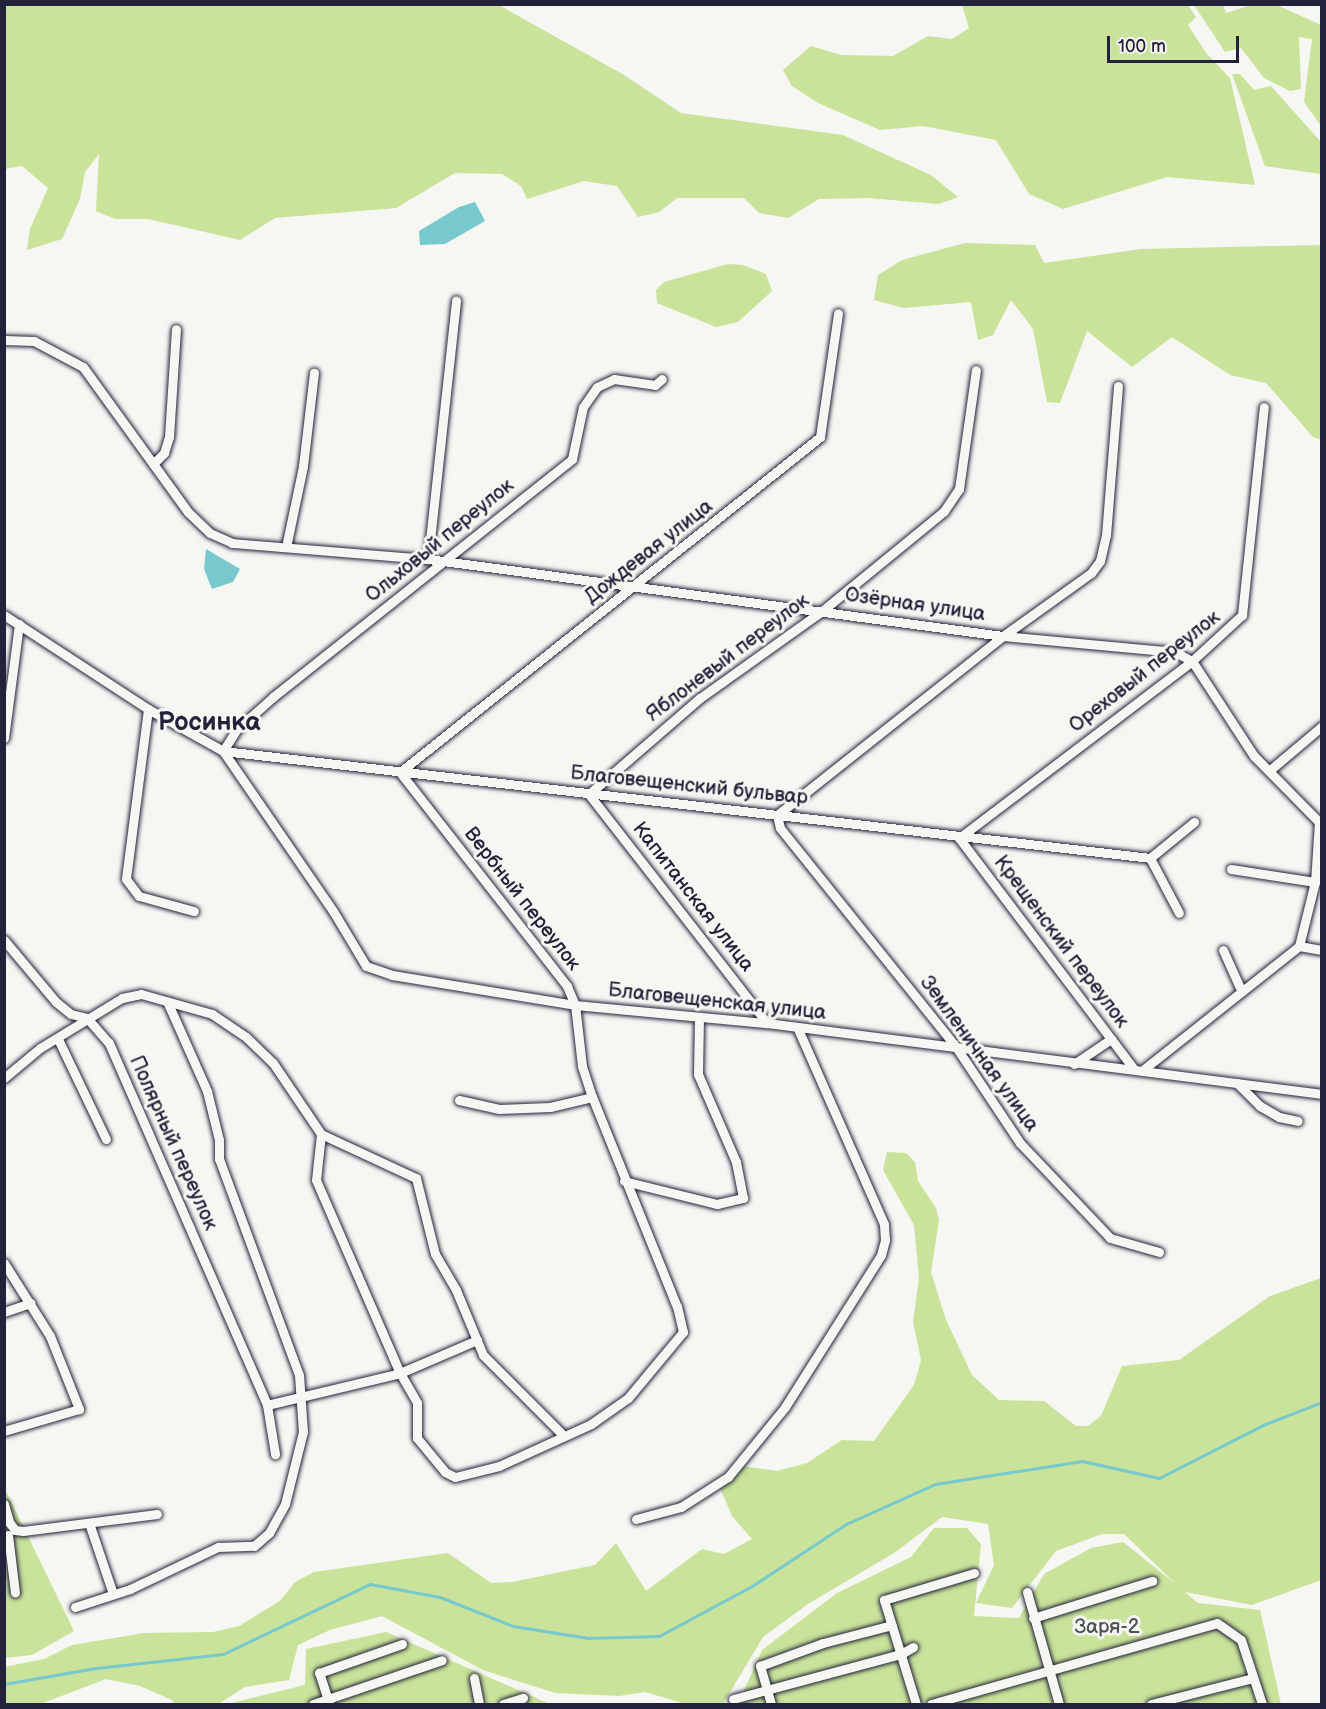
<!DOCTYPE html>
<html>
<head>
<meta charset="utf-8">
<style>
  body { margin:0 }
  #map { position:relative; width:1326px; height:1709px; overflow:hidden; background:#f6f6f2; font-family:"Balsamiq Sans",sans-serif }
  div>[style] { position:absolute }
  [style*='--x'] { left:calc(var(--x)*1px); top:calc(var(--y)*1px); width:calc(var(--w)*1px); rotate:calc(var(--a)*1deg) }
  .green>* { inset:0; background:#c9e39a }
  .water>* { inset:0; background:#77c9cd }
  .stream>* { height:3px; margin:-1.5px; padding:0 1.5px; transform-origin:1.5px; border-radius:1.5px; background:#77c9cd }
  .roads { filter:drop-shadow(0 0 2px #22223b) drop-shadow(0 0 2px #22223b) }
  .minor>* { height:9px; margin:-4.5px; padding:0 4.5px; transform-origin:4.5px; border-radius:4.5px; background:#f6f6f2 }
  span { translate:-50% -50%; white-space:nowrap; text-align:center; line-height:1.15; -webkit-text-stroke:6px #f6f6f2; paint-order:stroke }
  .street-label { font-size:20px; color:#22223b }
  .park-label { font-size:20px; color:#4c5253 }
  .district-label { font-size:26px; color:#22223b; font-weight:700 }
  .frame { position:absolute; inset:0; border:6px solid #22223b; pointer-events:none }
  .scale { position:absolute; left:1107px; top:36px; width:132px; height:27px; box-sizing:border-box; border:3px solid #22223b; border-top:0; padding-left:8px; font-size:18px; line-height:21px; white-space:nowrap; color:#22223b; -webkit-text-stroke:4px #f6f6f2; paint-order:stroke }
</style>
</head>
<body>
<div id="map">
  <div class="green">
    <i style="clip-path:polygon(497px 4px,624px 75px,681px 113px,843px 135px,931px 175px,958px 197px,939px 204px,868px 198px,819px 199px,788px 218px,759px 213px,744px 198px,677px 198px,659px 212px,638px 217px,617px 186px,584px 181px,527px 199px,521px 186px,502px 174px,455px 173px,396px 208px,275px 218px,240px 240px,148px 219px,115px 219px,96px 211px,99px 154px,85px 172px,80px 199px,62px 239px,27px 250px,30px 229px,48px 188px,22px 166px,5px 169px,5px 5px)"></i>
    <i style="clip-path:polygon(962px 5px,1188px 5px,1196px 17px,1188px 25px,1206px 53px,1230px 78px,1255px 185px,1167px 177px,1063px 209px,1029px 194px,996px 140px,923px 126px,880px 130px,818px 103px,792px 86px,783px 70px,811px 46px,841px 55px,893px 56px,928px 36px,952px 39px,969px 28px)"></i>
    <i style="clip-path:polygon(1194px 5px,1223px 5px,1226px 13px,1251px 5px,1277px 5px,1321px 25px,1321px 126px,1304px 102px,1312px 39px,1299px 37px,1301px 89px,1290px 91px,1264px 78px,1241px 48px,1225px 52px)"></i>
    <i style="clip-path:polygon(1232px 74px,1240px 74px,1254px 90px,1271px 86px,1321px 142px,1321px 174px,1265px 166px)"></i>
    <i style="clip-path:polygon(965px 243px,1035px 245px,1044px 263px,1141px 249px,1321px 245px,1321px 440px,1313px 437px,1266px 383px,1230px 375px,1172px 337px,1132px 367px,1087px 331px,1060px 403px,1047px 402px,1033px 329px,1011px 300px,993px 335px,978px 340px,971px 302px,904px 308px,874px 300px,878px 275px,902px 260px)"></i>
    <i style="clip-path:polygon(728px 264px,743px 265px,766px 274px,772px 291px,738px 322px,716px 327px,657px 303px,656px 290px,664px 282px)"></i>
    <i style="clip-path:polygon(887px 1152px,906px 1153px,915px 1162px,918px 1181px,936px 1208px,939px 1220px,931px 1272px,946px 1320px,972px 1375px,999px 1400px,1044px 1401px,1076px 1426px,1088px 1426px,1101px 1416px,1122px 1366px,1179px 1360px,1270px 1296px,1321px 1278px,1321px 1580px,1252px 1605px,1185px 1592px,1198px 1603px,1260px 1610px,1281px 1704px,738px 1704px,762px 1650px,837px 1593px,911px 1557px,934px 1528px,967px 1528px,981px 1544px,974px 1616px,1019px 1618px,1044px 1574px,1091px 1548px,1123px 1542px,1177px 1585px,1124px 1534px,1102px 1534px,1056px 1551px,1012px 1608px,976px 1603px,994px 1565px,988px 1524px,942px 1517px,894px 1553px,808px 1604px,763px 1637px,723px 1704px,686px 1704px,645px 1692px,619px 1696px,555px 1693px,483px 1670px,382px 1616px,330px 1630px,298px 1645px,289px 1680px,245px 1687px,218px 1704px,174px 1704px,172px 1700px,140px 1686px,106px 1679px,43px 1703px,5px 1703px,4px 1667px,44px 1659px,72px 1645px,144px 1633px,213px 1632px,239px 1626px,280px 1601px,295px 1582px,314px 1572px,448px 1553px,491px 1583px,512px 1582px,595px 1565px,616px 1543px,646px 1591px,702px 1549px,724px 1554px,752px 1539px,732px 1516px,717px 1481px,742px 1466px,777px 1471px,807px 1463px,842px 1440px,874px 1441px,914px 1385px,921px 1360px,913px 1322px,919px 1278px,914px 1225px,883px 1170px)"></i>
    <i style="clip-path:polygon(4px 1487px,74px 1631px,32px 1655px,5px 1658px)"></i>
    <i style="clip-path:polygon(386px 1632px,550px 1704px,655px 1704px,227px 1704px,305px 1685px,306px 1649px)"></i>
  </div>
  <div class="water">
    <i style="clip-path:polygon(475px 202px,485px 221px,445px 244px,420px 245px,419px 231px,459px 207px)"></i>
    <i style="clip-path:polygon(206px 549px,240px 569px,233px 582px,212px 589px,204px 569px)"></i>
  </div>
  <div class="stream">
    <i style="--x:4;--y:1684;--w:93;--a:-9.9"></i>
    <i style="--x:96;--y:1668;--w:128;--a:-6.3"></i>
    <i style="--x:223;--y:1654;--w:163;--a:-25.5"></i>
    <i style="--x:370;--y:1584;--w:71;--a:10.5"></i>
    <i style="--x:440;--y:1597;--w:79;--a:21.7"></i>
    <i style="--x:513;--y:1626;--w:76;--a:9.1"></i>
    <i style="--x:588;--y:1638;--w:71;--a:-1.6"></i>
    <i style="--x:659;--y:1636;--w:106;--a:-28.3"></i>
    <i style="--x:752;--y:1586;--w:113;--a:-33.4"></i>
    <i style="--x:846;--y:1524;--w:98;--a:-24.2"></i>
    <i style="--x:935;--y:1484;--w:149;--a:-8.9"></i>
    <i style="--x:1082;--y:1461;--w:79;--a:12.4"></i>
    <i style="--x:1159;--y:1478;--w:117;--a:-27"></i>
    <i style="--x:1263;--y:1425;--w:63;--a:-21.3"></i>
  </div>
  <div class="roads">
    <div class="minor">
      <i style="--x:4;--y:340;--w:30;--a:2"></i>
      <i style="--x:34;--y:341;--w:55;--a:28"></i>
      <i style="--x:83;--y:367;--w:179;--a:54.1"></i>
      <i style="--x:188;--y:512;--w:30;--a:44"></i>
      <i style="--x:210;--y:533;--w:24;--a:24"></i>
      <i style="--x:232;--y:543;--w:197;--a:4.7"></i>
      <i style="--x:428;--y:559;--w:580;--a:7.63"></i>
      <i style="--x:1003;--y:636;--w:173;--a:5.3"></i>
      <i style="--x:1175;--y:652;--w:19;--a:28"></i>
      <i style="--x:1192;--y:661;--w:113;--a:56.9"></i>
      <i style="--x:1254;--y:756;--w:93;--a:45.4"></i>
      <i style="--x:1118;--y:386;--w:149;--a:94.6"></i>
      <i style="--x:1106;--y:535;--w:27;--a:103"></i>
      <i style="--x:1100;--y:561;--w:15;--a:127"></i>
      <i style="--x:1091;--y:573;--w:108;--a:144.4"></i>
      <i style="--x:1003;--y:636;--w:288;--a:141.6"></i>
      <i style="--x:777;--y:815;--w:13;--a:77"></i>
      <i style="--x:780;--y:828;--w:281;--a:51.2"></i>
      <i style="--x:956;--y:1047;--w:115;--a:56.3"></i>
      <i style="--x:1020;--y:1143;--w:131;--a:46.5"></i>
      <i style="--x:1110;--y:1238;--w:51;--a:15.9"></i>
      <i style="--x:153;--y:464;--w:16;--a:-45"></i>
      <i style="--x:164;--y:453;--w:17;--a:-73"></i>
      <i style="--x:169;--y:437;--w:108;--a:-86.3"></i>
      <i style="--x:286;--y:547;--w:83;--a:-78.1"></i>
      <i style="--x:303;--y:466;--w:94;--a:-83.3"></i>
      <i style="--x:428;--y:559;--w:260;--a:-83.8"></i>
      <i style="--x:4;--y:615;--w:172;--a:33.1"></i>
      <i style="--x:148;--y:709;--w:86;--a:29.2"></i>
      <i style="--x:223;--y:751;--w:933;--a:6.58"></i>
      <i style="--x:148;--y:709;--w:171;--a:97.4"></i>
      <i style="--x:126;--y:879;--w:21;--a:53"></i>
      <i style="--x:139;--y:896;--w:57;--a:15.3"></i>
      <i style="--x:4;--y:738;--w:115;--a:-82.5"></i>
      <i style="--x:223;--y:751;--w:194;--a:55.5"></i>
      <i style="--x:333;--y:911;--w:64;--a:59"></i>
      <i style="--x:366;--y:966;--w:28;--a:19"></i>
      <i style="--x:392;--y:975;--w:185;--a:9.3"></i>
      <i style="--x:575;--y:1005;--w:193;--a:5.4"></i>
      <i style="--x:767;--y:1023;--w:560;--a:7.29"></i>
      <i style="--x:223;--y:751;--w:25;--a:-58"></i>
      <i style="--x:236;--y:730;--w:50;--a:-41.7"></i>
      <i style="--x:273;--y:697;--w:382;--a:-38.5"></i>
      <i style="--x:572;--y:459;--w:53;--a:-78.1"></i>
      <i style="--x:583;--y:407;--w:24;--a:-55"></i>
      <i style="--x:597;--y:387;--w:19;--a:-25"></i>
      <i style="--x:614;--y:379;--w:41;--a:8.3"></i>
      <i style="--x:655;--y:385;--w:9;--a:-41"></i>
      <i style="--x:1270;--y:770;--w:68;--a:-40.2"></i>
      <i style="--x:1150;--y:858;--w:62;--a:62.2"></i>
      <i style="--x:1150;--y:858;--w:57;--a:-39.3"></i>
      <i style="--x:1231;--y:869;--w:85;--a:8.8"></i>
      <i style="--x:4;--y:940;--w:81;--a:50"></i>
      <i style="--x:56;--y:1002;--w:19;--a:39"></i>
      <i style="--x:71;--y:1014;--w:16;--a:14"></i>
      <i style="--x:87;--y:1018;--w:33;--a:49"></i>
      <i style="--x:109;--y:1043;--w:395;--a:66.4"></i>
      <i style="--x:267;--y:1405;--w:137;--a:-13.5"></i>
      <i style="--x:400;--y:1373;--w:84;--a:-23.2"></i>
      <i style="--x:1299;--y:946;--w:23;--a:10"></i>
      <i style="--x:1223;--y:950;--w:44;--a:65.8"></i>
      <i style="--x:767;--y:1023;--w:290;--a:-127.9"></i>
      <i style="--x:589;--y:794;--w:147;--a:-40.9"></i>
      <i style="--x:700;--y:698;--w:150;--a:-35.5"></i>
      <i style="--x:822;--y:611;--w:158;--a:-39.3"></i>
      <i style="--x:944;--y:511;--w:27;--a:-56"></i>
      <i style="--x:959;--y:489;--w:120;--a:-81.9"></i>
      <i style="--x:58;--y:1039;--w:111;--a:64.4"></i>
      <i style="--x:1074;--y:1064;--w:45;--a:-34"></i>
      <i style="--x:1133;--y:1068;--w:288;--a:-127.1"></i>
      <i style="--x:959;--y:838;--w:293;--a:-37.2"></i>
      <i style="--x:1192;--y:661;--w:68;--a:-42.6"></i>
      <i style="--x:1242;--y:615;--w:209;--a:-84"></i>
      <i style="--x:1144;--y:1069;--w:198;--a:-38.4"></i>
      <i style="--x:1299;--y:946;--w:66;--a:-76"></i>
      <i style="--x:1315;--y:882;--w:60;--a:-86.2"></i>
      <i style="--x:4;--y:1078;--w:47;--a:-39.8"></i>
      <i style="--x:40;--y:1048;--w:96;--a:-31.4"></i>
      <i style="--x:122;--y:998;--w:19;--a:-12"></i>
      <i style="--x:141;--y:994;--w:74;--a:15.7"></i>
      <i style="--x:212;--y:1014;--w:41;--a:34.1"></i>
      <i style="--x:246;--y:1037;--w:37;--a:44"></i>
      <i style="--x:273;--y:1063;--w:86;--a:55.9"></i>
      <i style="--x:321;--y:1134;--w:105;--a:24.9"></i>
      <i style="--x:416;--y:1178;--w:78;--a:76"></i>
      <i style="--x:435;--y:1254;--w:42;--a:59.7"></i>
      <i style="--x:456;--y:1290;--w:70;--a:67.4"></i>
      <i style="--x:483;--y:1355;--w:112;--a:45"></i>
      <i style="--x:1237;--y:1083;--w:33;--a:45"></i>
      <i style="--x:1260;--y:1106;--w:22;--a:30"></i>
      <i style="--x:1279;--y:1117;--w:19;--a:12"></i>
      <i style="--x:459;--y:1100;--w:41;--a:12.7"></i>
      <i style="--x:499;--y:1109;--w:51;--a:-2.2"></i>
      <i style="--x:550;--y:1107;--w:43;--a:-13.4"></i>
      <i style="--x:321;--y:1134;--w:46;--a:96.2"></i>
      <i style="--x:316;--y:1180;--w:210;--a:66.5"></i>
      <i style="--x:400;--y:1373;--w:34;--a:60"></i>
      <i style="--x:417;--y:1403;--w:35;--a:90"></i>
      <i style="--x:417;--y:1438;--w:44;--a:50.5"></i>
      <i style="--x:445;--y:1472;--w:11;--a:27"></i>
      <i style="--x:455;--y:1477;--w:45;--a:-14"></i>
      <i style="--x:499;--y:1466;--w:101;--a:-24.5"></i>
      <i style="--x:591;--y:1424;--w:45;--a:-35.1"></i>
      <i style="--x:628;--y:1398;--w:86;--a:-50.2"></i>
      <i style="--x:683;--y:1332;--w:26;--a:-103"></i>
      <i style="--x:677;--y:1307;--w:227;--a:-112"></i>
      <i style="--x:592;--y:1097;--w:33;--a:-108"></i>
      <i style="--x:582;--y:1066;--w:61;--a:-96.5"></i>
      <i style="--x:575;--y:1005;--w:21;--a:-113"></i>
      <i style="--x:567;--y:986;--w:271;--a:-128"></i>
      <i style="--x:400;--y:772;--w:537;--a:-38.58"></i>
      <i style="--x:820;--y:437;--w:125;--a:-81.7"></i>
      <i style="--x:624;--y:1181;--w:96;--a:13.9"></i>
      <i style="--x:717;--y:1204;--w:27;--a:-13"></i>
      <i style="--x:743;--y:1198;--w:37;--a:-101"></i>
      <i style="--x:736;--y:1162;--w:96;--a:-113.4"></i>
      <i style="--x:698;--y:1074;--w:56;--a:-89"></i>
      <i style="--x:4;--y:1263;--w:86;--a:57.8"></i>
      <i style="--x:50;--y:1336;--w:79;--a:68.3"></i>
      <i style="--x:79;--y:1409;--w:78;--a:163.7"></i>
      <i style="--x:4;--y:1312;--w:28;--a:-19"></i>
      <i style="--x:267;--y:1405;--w:50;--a:80.7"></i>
      <i style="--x:4;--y:1504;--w:19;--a:74"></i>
      <i style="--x:9;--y:1522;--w:10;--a:53"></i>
      <i style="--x:15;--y:1530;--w:8;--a:7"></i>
      <i style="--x:23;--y:1531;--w:135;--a:-7.2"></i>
      <i style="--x:636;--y:1519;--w:47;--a:-14.9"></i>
      <i style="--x:681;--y:1507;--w:56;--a:-32.6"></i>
      <i style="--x:728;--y:1477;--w:90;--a:-50.8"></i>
      <i style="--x:785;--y:1407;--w:180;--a:-57.7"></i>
      <i style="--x:881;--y:1255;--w:16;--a:-75"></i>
      <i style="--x:885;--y:1240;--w:16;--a:-94"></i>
      <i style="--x:884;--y:1224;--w:213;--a:-113.8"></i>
      <i style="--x:89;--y:1523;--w:75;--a:71.3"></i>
      <i style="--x:8;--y:1535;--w:58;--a:83.1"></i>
      <i style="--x:1027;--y:1592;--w:116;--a:74.1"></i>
      <i style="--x:75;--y:1607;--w:58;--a:-18.1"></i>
      <i style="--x:130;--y:1589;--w:98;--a:-25.5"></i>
      <i style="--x:218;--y:1547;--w:36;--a:-2"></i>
      <i style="--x:254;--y:1546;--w:20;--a:-41"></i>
      <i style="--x:269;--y:1533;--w:33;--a:-61"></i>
      <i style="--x:285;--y:1504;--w:74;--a:-76"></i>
      <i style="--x:303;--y:1432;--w:57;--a:-94"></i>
      <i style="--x:299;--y:1375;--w:230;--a:-110.3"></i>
      <i style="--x:219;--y:1159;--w:19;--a:-90"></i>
      <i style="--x:219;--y:1140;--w:50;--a:-103.8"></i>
      <i style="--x:207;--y:1091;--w:98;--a:-114"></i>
      <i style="--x:1033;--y:1618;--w:125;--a:-17.3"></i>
      <i style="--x:474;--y:1678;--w:26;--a:79"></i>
      <i style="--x:733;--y:1699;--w:174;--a:-15"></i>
      <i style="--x:901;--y:1654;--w:14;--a:-30"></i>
      <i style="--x:329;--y:1703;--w:32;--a:-108"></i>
      <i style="--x:319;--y:1673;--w:88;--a:-19.3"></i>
      <i style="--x:313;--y:1704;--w:136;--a:-18.8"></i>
      <i style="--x:503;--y:1704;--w:21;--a:-17"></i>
      <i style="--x:771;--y:1704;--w:40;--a:-106"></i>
      <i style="--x:760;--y:1666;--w:67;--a:-20.1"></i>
      <i style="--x:823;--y:1643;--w:71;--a:-14.6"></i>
      <i style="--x:916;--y:1704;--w:109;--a:-107.1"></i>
      <i style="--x:884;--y:1600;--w:94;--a:-16.7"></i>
      <i style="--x:931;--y:1704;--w:297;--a:-15.8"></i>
      <i style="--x:1217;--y:1623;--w:29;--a:35"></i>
      <i style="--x:1241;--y:1640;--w:67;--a:71.8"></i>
      <i style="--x:1151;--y:1704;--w:105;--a:-14.3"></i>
    </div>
  </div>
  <div class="street-label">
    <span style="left:440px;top:541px;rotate:-39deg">Ольховый переулок</span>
    <span style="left:649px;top:552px;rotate:-38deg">Дождевая улица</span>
    <span style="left:915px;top:605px;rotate:8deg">Озёрная улица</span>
    <span style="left:728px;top:658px;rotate:-37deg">Яблоневый переулок</span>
    <span style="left:1145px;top:672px;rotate:-38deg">Ореховый переулок</span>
    <span style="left:689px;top:786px;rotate:6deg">Благовещенский бульвар</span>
    <span style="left:693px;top:897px;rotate:52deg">Капитанская улица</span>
    <span style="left:522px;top:899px;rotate:52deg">Вербный переулок</span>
    <span style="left:1061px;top:942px;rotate:53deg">Крещенский переулок</span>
    <span style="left:717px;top:1002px;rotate:6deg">Благовещенская улица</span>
    <span style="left:979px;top:1054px;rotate:54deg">Земленичная улица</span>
    <span style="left:173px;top:1143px;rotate:66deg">Полярный переулок</span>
  </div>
  <div class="park-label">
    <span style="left:1107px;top:1627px">Заря-2</span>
  </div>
  <div class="district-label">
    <span style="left:209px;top:723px">Росинка</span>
  </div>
  <div class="frame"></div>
  <div class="scale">100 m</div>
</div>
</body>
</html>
